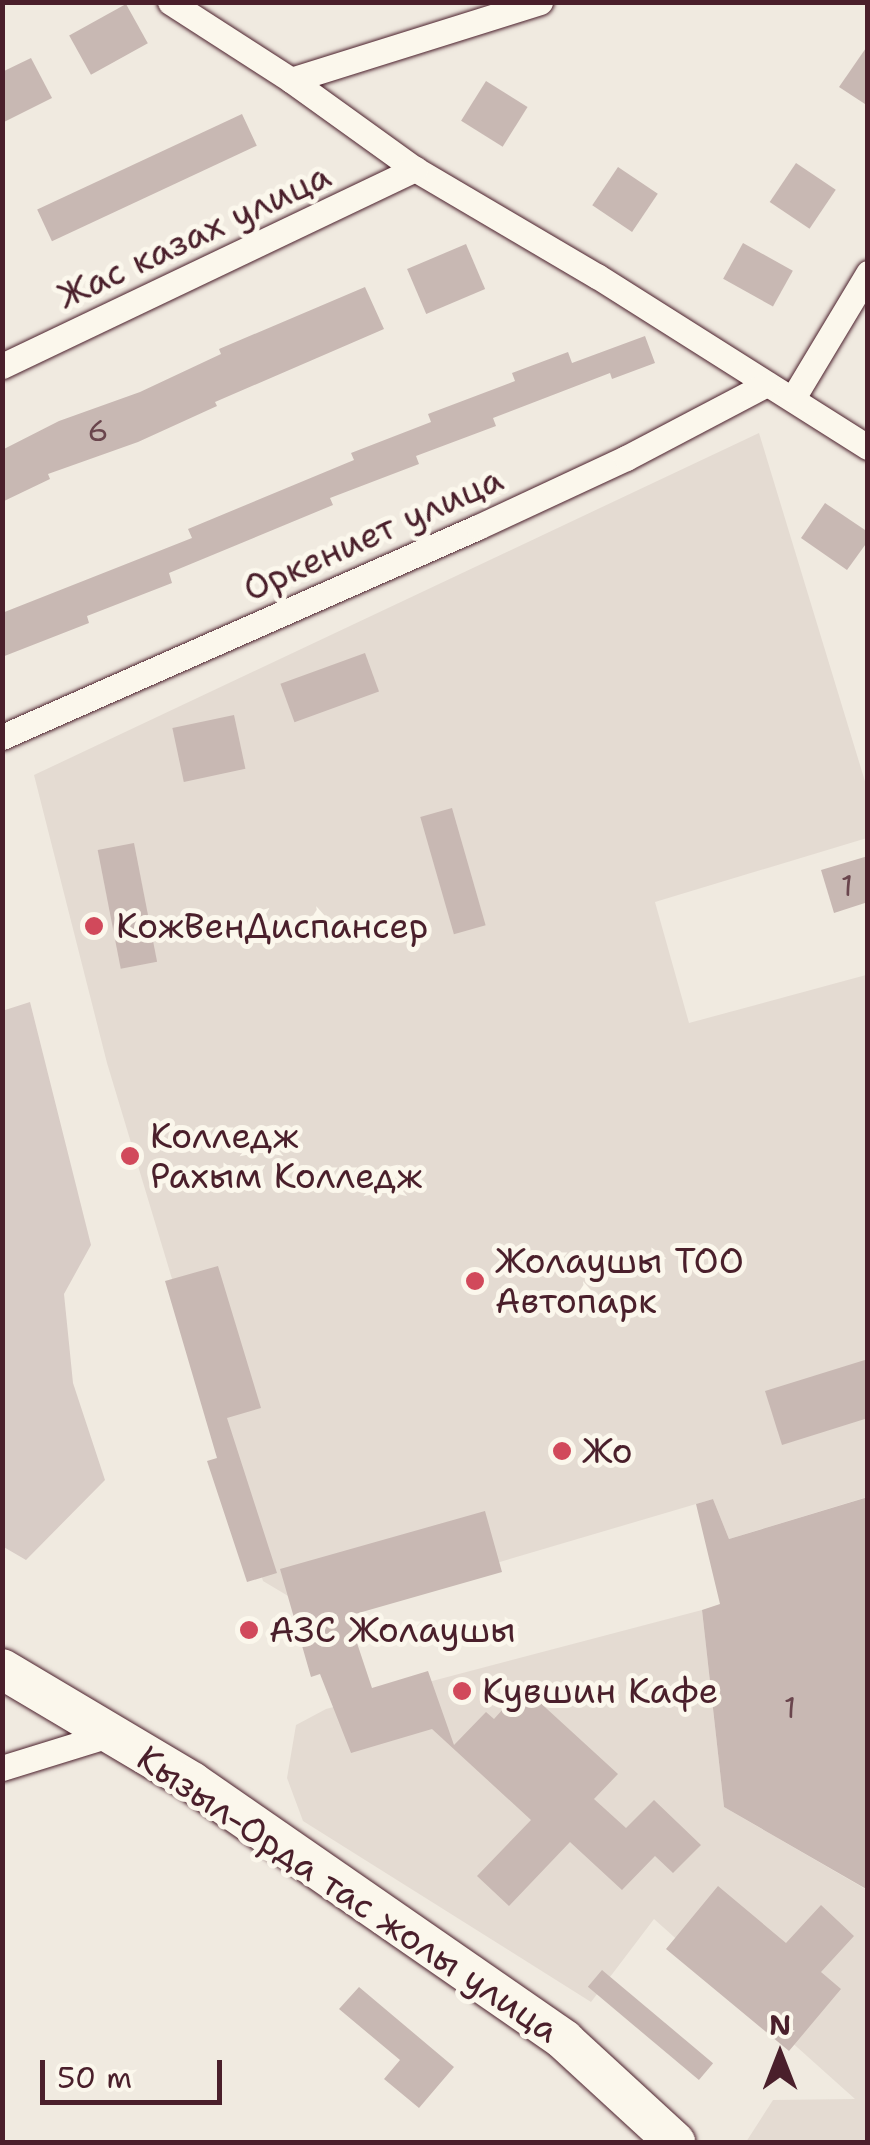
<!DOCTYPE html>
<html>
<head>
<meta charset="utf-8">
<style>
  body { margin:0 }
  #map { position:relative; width:870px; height:2145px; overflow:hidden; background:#f0eae0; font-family:"Shantell Sans",sans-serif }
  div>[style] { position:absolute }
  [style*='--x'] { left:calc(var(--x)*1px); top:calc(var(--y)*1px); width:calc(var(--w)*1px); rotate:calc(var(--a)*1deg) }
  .built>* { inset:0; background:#e4dbd2 }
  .green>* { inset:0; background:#d8ccc6 }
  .building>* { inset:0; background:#c8b8b3; transform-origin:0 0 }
  .roads { filter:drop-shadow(0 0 2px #4a1f2b) drop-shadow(0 0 2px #4a1f2b) }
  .street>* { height:25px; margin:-12.5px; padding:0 12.5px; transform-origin:12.5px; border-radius:12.5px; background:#fbf7ec }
  .primary>* { height:40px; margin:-20px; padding:0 20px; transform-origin:20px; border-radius:20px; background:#fbf7ec }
  .dots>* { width:28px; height:28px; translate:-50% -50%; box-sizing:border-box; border:5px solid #fbf7ec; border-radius:50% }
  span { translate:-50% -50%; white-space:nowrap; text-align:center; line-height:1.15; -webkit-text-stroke:10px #fbf7ec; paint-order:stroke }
  .number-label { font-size:30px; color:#6a454d }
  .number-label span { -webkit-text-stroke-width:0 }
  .street-label { font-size:35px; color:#4a1f2b }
  .poi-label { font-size:35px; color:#4a1f2b }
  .left { translate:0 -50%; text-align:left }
  .frame { position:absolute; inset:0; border:5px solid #4a1f2b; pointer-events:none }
  .north { position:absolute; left:730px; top:2005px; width:100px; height:100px; -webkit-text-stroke:8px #fbf7ec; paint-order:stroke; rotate:0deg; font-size:28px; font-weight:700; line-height:40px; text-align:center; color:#4a1f2b }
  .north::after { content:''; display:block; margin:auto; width:35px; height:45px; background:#4a1f2b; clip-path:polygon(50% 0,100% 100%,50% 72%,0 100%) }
  .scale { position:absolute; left:40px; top:2060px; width:182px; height:45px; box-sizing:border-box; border:5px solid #4a1f2b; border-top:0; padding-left:12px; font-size:30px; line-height:35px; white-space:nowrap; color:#4a1f2b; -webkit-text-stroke:8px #fbf7ec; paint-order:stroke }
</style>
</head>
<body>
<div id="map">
  <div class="built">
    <i style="clip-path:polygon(759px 433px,867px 788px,867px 838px,655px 902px,689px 1023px,866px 975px,867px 1497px,729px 1539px,713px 1499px,320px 1615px,263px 1581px,107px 1063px,34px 775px)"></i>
    <i style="clip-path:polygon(702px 1610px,724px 1807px,867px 1890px,867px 2142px,746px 2142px,773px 2100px,855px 2099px,654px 1919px,591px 2002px,303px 1821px,287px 1778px,296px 1725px,326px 1709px)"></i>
  </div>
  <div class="green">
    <i style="clip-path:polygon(30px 1002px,91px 1245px,64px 1294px,73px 1383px,105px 1480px,26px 1560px,2px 1546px,2px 1011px)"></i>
  </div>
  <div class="building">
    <i style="left:126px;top:4px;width:45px;height:65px;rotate:61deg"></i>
    <i style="clip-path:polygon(868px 45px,868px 106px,839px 87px)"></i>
    <i style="clip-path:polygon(31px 58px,52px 98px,2px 123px,2px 72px)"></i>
    <i style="left:486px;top:81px;width:49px;height:47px;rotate:32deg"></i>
    <i style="left:242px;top:114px;width:35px;height:226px;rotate:65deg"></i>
    <i style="left:796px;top:163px;width:48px;height:47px;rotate:34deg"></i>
    <i style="left:618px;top:167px;width:48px;height:46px;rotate:34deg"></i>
    <i style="left:743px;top:243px;width:57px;height:41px;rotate:29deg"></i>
    <i style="left:466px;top:244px;width:49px;height:64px;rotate:67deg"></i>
    <i style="clip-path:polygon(365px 287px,384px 329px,215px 402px,217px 406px,138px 442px,48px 474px,50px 479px,2px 502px,2px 450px,59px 421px,140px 392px,221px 354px,219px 349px)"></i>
    <i style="clip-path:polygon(645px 336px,655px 363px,612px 379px,610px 373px,493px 418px,496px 426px,416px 456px,419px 464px,330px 498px,333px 505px,169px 573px,172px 583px,87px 616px,89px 623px,2px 657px,2px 613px,192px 538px,188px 529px,354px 460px,351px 453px,431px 422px,428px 414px,515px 381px,512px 373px,568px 352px,572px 363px)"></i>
    <i style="clip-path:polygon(825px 503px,868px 532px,868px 541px,847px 570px,801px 538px)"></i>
    <i style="left:365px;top:653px;width:41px;height:90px;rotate:70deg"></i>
    <i style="left:234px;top:715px;width:55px;height:63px;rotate:78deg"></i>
    <i style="left:452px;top:808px;width:122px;height:33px;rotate:74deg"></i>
    <i style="left:134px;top:843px;width:121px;height:37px;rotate:79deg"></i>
    <i style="clip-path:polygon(868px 856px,868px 902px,834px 913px,821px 870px)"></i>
    <i style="clip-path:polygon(218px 1266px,261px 1408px,227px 1418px,277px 1573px,247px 1582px,207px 1461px,217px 1458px,165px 1281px)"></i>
    <i style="clip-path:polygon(868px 1359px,868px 1418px,782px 1445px,765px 1391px)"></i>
    <i style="clip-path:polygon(868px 1497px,868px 1890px,724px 1807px,702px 1610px,720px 1604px,696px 1504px,713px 1499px,729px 1539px)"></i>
    <i style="clip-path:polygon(485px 1511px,502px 1572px,348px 1616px,372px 1688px,428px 1671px,454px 1745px,486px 1712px,494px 1719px,523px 1687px,618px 1774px,594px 1799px,626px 1828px,654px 1800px,701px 1845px,673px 1873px,655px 1856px,622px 1890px,570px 1842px,509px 1906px,477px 1876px,531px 1820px,432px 1729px,351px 1753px,320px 1674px,311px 1677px,280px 1569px)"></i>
    <i style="clip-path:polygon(718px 1886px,786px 1943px,821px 1905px,854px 1936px,821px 1972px,841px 1989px,789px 2051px,666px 1949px)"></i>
    <i style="left:602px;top:1970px;width:145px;height:22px;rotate:40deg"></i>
    <i style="clip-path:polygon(359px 1987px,454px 2067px,419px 2108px,384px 2079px,400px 2060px,339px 2009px)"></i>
  </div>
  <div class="roads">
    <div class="street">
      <i style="--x:170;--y:2;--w:144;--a:32.8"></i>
      <i style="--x:291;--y:80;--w:153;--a:35.7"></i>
      <i style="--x:415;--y:169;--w:211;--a:30.5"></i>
      <i style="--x:597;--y:276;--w:320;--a:32.3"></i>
      <i style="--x:291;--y:80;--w:261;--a:-17.4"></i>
      <i style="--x:2;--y:366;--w:458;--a:-25.5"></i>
      <i style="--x:793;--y:398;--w:146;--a:-59"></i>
      <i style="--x:2;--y:737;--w:520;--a:-23.81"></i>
      <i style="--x:478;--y:527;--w:163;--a:-25"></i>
      <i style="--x:626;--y:458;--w:159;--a:-27.7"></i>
      <i style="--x:2;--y:1768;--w:115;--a:-17.2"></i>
    </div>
    <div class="primary">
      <i style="--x:2;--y:1669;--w:221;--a:30.7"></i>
      <i style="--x:192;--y:1782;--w:453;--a:34.7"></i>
      <i style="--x:564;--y:2040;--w:151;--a:42.6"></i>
    </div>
  </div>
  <div class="dots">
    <i style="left:94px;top:926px;background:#d1495b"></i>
    <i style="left:130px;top:1156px;background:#d1495b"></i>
    <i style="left:475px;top:1281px;background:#d1495b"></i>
    <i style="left:562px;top:1451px;background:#d1495b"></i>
    <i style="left:249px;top:1630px;background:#d1495b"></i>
    <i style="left:462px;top:1691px;background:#d1495b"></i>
  </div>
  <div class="number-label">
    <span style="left:98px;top:431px">6</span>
    <span style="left:847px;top:886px">1</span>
    <span style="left:790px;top:1708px">1</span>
  </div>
  <div class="street-label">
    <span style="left:194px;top:236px;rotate:-25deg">Жас казах улица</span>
    <span style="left:373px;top:534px;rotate:-24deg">Оркениет улица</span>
    <span style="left:348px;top:1894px;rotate:34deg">Кызыл-Орда тас жолы улица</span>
  </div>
  <div class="poi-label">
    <span class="left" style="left:116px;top:926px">КожВенДиспансер</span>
    <span class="left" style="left:150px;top:1156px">Колледж<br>Рахым Колледж</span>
    <span class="left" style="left:495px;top:1281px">Жолаушы ТОО<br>Автопарк</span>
    <span class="left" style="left:582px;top:1451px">Жо</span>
    <span class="left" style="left:269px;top:1630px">АЗС Жолаушы</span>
    <span class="left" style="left:482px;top:1691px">Кувшин Кафе</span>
  </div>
  <div class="frame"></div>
  <div class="north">N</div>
  <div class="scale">50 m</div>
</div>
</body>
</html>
